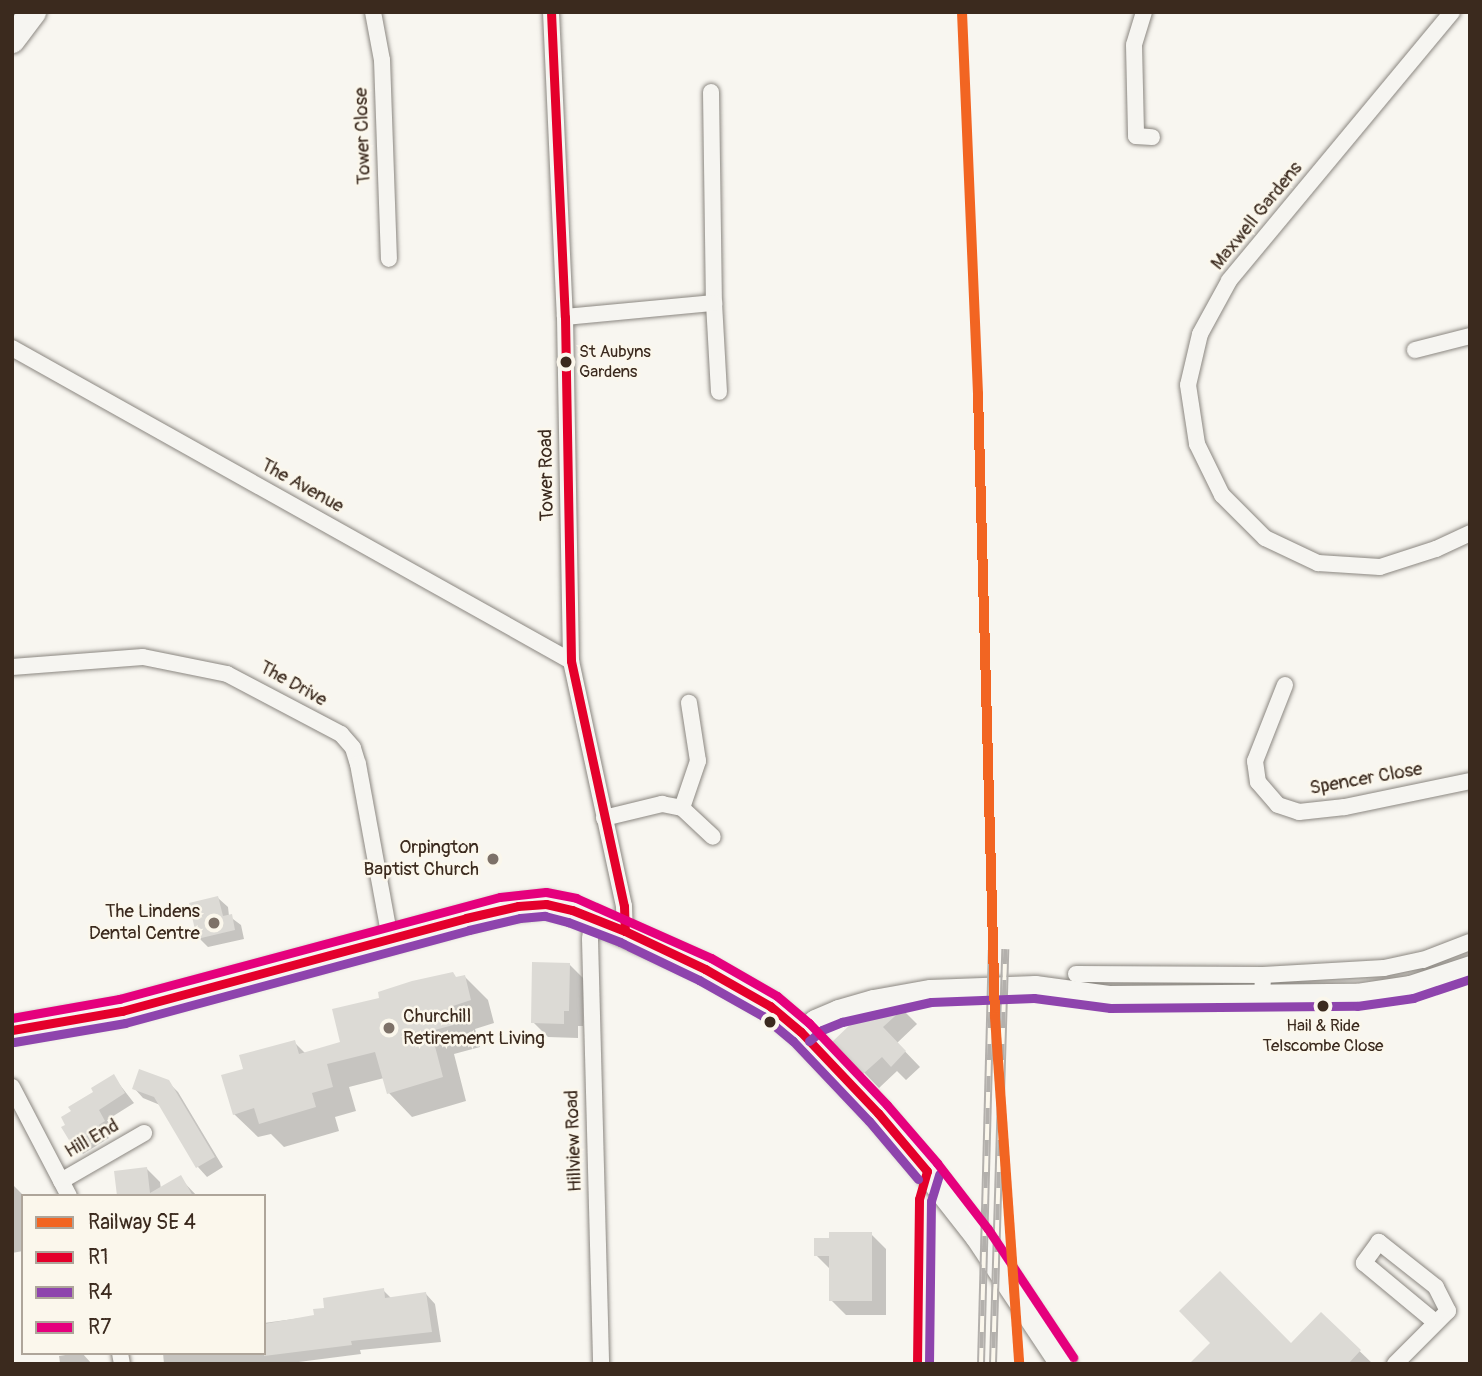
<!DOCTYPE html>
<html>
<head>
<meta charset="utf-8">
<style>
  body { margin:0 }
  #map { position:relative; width:1482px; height:1376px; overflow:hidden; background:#f8f6f0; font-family:Pangolin,sans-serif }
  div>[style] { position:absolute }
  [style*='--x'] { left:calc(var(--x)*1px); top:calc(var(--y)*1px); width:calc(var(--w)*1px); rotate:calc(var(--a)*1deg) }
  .shadow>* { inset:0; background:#0003 }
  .building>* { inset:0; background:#dcdad5 }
  .roads { filter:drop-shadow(0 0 2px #8b8781) drop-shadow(0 0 2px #8b8781) }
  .minor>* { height:16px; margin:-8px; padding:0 8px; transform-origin:8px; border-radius:8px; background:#f6f5f1 }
  .tertiary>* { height:21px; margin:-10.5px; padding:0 10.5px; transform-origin:10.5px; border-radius:10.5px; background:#f6f5f1 }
  .primary>* { height:26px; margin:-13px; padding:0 13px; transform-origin:13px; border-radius:13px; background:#f6f5f1 }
  .rail>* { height:8px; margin-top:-4px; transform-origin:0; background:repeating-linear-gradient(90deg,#fbf7ec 0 16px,#b3b0ac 0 32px); box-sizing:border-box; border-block:2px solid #b3b0ac }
  .bus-1>* { height:9px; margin:-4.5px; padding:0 4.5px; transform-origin:4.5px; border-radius:4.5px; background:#e4002b }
  .bus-2>* { height:9px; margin:-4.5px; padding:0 4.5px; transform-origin:4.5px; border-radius:4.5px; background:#8e44ad }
  .bus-3>* { height:9px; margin:-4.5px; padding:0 4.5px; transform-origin:4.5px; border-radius:4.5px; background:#e5007d }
  .rail-1>* { height:10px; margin:-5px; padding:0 5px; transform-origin:5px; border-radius:5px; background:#f26522 }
  .dots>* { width:19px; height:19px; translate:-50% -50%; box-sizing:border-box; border:4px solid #fbf7ec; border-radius:50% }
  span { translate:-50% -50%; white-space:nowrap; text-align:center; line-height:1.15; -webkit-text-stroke:5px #fbf7ec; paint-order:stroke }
  .bus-label { font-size:17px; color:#3b2a1e }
  .left { translate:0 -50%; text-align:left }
  .street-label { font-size:19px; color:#3b2a1e }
  .poi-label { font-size:19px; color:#3b2a1e }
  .right { translate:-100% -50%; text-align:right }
  .frame { position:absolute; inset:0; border:14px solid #3b2a1e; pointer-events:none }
  .legend { position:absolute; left:21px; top:1194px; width:245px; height:161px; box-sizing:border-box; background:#fbf7ec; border:2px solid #aea59a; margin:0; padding:9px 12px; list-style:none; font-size:21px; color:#3b2a1e }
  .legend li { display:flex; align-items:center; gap:14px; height:35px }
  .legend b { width:35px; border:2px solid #aea59a }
</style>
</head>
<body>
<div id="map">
  <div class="shadow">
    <i style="clip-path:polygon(218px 898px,228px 907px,229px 916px,241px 925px,244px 939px,208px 947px,199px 938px)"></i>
    <i style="clip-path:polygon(569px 964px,584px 979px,583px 1026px,578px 1026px,578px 1038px,548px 1037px,533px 1022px)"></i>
    <i style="clip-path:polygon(465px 977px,488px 1000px,494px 1023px,475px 1029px,480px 1047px,454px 1054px,466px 1101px,412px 1117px,389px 1093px,384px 1078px,349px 1087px,356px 1111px,335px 1117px,339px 1131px,284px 1147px,271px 1134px,258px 1137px,234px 1114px,245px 1070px,294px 1042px,306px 1054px,343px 1043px)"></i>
    <i style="clip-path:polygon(903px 1010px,917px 1024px,897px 1043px,920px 1067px,906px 1080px,897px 1071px,879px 1088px,835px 1042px,855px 1022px)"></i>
    <i style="clip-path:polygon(113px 1076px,134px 1103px,107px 1120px,114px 1131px,107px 1135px,109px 1138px,83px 1154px,73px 1144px,96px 1092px)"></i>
    <i style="clip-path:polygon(168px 1082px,178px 1092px,223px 1167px,207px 1177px,198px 1167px,160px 1105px,143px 1098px,134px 1088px)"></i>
    <i style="clip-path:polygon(146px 1168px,160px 1182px,161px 1189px,180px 1178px,197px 1196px,119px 1196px)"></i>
    <i style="clip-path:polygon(12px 1184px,24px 1196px,23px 1251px,12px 1253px)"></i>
    <i style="clip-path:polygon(871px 1234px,886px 1249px,886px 1315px,846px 1315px,831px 1300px,831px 1270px,816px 1255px)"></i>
    <i style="clip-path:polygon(383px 1290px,392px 1299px,426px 1294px,435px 1304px,441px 1342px,360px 1350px,361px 1354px,283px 1364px,164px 1364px,163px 1353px,264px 1353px,264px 1323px,316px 1316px,326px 1309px)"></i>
    <i style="clip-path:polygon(1321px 1314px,1373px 1364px,1192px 1364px,1291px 1346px)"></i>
    <i style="clip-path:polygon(78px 1353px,82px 1353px,92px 1364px,54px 1364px,60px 1363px,59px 1356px)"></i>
  </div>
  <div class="building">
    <i style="clip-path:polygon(218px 896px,223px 916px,232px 914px,235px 930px,197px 939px,189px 903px)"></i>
    <i style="clip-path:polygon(532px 962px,570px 963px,569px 1011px,564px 1011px,564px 1024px,531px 1023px)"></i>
    <i style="clip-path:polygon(453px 972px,456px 977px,465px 975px,471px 1000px,453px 1006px,457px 1024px,431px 1031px,443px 1077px,387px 1094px,375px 1052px,327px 1064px,333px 1087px,312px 1093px,316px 1107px,259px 1124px,254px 1108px,233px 1115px,221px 1075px,243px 1069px,239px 1055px,295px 1040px,299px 1054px,340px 1042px,332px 1009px,379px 998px,378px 992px,412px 981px)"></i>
    <i style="clip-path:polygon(904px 1008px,883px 1027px,906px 1051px,891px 1067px,882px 1057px,863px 1074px,832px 1042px,854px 1021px)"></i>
    <i style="clip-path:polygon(139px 1069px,169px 1080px,215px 1157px,196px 1168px,154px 1097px,132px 1089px)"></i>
    <i style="clip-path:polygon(114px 1074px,125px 1093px,99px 1110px,105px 1121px,99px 1125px,100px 1128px,72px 1145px,61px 1127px,65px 1125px,61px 1117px,71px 1111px,68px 1107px,93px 1092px,91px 1088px)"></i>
    <i style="clip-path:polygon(147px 1167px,150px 1193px,181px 1175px,193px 1196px,117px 1196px,114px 1171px)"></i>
    <i style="clip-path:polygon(829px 1232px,872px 1232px,872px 1301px,829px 1301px,829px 1256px,814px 1256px,814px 1238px,829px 1238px)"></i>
    <i style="clip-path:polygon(1220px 1271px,1291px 1343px,1321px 1312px,1361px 1350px,1348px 1364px,1189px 1364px,1210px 1343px,1179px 1311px)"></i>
    <i style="clip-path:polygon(384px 1288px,385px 1298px,426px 1292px,432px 1332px,351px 1341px,352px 1345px,264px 1356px,264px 1324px,314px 1315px,313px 1309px,324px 1308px,323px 1298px)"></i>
  </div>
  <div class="roads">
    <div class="minor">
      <i style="--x:373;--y:12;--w:49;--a:79.4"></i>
      <i style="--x:382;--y:60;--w:199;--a:88"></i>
      <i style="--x:551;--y:12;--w:305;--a:87.4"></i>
      <i style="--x:565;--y:317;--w:344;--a:89"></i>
      <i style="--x:571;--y:661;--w:251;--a:77.8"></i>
      <i style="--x:624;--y:906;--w:25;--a:88"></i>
      <i style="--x:1144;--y:12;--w:34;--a:107"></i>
      <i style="--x:1134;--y:45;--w:91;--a:88.7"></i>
      <i style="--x:1136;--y:136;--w:16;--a:4"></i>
      <i style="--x:1452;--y:12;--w:349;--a:129.7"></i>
      <i style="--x:1229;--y:281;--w:60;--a:118.7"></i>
      <i style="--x:1200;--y:334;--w:52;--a:103.2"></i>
      <i style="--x:1188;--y:385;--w:60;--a:81.3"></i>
      <i style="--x:1197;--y:444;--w:57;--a:63.9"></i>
      <i style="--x:1222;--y:495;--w:61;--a:45"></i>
      <i style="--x:1265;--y:538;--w:59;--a:25.3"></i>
      <i style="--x:1318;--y:563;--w:62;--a:3.7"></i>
      <i style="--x:1380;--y:567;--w:59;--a:-17.8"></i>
      <i style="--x:1436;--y:549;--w:38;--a:-25"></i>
      <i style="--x:711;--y:92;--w:211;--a:89.2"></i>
      <i style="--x:714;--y:303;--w:89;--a:86.8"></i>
      <i style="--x:565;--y:317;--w:150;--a:-5.4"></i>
      <i style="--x:12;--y:348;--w:641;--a:29.25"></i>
      <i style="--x:1415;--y:350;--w:57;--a:-14.3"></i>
      <i style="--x:12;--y:667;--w:131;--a:-4.4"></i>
      <i style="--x:143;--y:657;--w:86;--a:11.4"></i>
      <i style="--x:227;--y:674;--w:129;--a:27.8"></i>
      <i style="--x:341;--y:734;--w:18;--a:49"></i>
      <i style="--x:353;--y:748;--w:17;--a:73"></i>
      <i style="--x:358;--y:764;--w:178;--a:79.6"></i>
      <i style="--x:1285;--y:685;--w:82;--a:111.5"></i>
      <i style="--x:1255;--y:761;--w:21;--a:82"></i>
      <i style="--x:1258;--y:782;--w:30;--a:49"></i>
      <i style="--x:1278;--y:805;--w:22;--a:18"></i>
      <i style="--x:1299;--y:812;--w:46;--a:-6.2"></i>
      <i style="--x:1345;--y:807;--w:128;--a:-11.7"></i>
      <i style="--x:682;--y:808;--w:50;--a:-71.2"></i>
      <i style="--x:698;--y:761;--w:59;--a:-98.8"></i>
      <i style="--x:604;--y:818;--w:60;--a:-13.6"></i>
      <i style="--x:662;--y:804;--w:20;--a:11"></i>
      <i style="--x:682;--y:808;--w:42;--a:43.1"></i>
      <i style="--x:592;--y:918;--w:21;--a:95"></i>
      <i style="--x:590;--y:939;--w:425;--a:88.5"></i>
      <i style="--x:1076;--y:974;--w:187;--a:0.3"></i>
      <i style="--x:1262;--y:996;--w:21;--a:-87"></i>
      <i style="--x:1263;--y:975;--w:121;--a:-3.3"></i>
      <i style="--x:1384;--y:968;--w:40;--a:-12"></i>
      <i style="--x:1423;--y:960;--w:50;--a:-21"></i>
      <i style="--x:12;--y:1087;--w:123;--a:62.4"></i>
      <i style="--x:61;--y:1181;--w:96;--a:-30"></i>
      <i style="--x:120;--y:1353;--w:11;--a:80"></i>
      <i style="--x:1395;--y:1364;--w:75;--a:-45"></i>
      <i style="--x:1448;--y:1311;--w:27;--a:-117"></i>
      <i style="--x:1436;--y:1287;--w:73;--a:-141.7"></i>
      <i style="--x:1379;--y:1242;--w:26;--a:126"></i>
      <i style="--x:1364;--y:1263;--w:92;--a:39.7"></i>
    </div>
    <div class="tertiary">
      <i style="--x:801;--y:1032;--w:18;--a:-41"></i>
      <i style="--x:815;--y:1020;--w:25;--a:-23"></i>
      <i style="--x:838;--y:1010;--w:36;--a:-16"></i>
      <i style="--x:873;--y:1000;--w:58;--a:-10"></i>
      <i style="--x:930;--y:990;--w:105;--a:-2.2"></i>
      <i style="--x:1035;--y:986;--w:76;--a:7.6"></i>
      <i style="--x:1110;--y:996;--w:247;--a:-0.5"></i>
      <i style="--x:1357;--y:994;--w:54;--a:-8.6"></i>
      <i style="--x:1410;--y:986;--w:63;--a:-18.4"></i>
    </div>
    <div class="primary">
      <i style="--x:12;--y:40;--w:35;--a:-53"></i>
      <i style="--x:12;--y:1030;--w:112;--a:-9.8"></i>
      <i style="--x:122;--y:1011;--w:394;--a:-15"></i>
      <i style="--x:503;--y:909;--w:43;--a:-6.6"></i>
      <i style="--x:546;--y:904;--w:27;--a:13"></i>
      <i style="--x:572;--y:910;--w:145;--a:23.9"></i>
      <i style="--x:705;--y:969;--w:75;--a:29.6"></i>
      <i style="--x:770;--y:1006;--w:40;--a:40"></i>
      <i style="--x:801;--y:1032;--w:112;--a:46.5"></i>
      <i style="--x:878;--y:1113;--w:76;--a:49.8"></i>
      <i style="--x:927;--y:1171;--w:83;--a:51.9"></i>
      <i style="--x:978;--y:1236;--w:154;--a:56.4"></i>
    </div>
  </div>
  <div class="rail">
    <i style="--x:981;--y:1364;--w:414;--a:-88.5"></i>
    <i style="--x:993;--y:1364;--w:415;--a:-88.3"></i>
  </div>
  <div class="bus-1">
    <i style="--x:551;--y:12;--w:305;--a:87.4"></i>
    <i style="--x:565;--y:317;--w:344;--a:89"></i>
    <i style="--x:571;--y:661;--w:251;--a:77.8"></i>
    <i style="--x:624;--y:906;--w:25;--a:88"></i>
    <i style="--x:12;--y:1030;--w:112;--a:-9.8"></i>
    <i style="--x:122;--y:1011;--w:356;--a:-15.1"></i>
    <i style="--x:466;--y:918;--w:53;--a:-13"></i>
    <i style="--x:518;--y:906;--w:28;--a:-4"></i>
    <i style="--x:546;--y:904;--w:27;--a:13"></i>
    <i style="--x:572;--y:910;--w:57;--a:21.6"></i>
    <i style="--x:625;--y:931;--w:89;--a:25.4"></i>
    <i style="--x:705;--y:969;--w:75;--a:29.6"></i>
    <i style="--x:770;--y:1006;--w:40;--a:40"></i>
    <i style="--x:801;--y:1032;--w:112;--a:46.5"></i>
    <i style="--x:878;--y:1113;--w:76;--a:49.8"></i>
    <i style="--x:917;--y:1364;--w:165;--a:-89.3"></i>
    <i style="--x:919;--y:1199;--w:29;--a:-74"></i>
  </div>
  <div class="bus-2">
    <i style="--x:809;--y:1041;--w:17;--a:-40"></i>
    <i style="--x:822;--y:1030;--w:22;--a:-22"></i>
    <i style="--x:842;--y:1022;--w:91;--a:-12.7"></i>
    <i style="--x:931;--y:1002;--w:103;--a:-2.2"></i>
    <i style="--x:1034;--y:998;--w:77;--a:7.5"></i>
    <i style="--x:1110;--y:1008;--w:247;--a:-0.5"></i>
    <i style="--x:1357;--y:1006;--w:57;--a:-8.1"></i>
    <i style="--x:1413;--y:998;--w:60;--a:-18.4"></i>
    <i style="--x:14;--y:1042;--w:113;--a:-9.7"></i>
    <i style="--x:125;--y:1023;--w:356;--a:-15.1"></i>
    <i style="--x:469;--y:930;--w:52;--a:-13.2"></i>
    <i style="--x:520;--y:918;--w:25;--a:-5"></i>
    <i style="--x:545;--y:916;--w:24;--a:15"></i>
    <i style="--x:568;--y:922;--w:56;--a:21"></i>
    <i style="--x:620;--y:942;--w:88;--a:25.7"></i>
    <i style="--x:699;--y:980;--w:73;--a:29.4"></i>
    <i style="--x:763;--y:1016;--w:39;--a:40"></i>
    <i style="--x:793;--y:1041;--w:110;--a:46.5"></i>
    <i style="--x:869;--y:1121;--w:76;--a:49.8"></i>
    <i style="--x:929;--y:1364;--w:163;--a:-89.3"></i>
    <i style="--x:931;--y:1201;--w:28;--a:-73"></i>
  </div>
  <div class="bus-3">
    <i style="--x:12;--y:1018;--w:109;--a:-10.1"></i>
    <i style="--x:119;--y:999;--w:394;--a:-15"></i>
    <i style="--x:500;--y:897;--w:46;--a:-6.2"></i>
    <i style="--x:546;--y:892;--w:31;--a:11"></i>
    <i style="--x:576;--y:898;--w:148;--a:24"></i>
    <i style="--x:711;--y:958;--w:76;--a:29.9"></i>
    <i style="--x:777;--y:996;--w:42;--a:40.2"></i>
    <i style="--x:809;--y:1023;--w:113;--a:46.4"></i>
    <i style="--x:887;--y:1105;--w:77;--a:49.2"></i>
    <i style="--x:937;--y:1163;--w:83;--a:52.3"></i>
    <i style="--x:988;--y:1229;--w:154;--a:56.4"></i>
  </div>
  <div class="rail-1">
    <i style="--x:962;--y:12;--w:382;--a:87.6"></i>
    <i style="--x:978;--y:394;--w:623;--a:88.44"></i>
    <i style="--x:995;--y:1017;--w:348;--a:86"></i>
  </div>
  <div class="dots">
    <i style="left:566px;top:362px;background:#3b2a1e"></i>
    <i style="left:493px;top:859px;background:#7d7168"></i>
    <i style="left:214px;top:923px;background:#7d7168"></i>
    <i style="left:1323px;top:1006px;background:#3b2a1e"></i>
    <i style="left:770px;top:1022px;background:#3b2a1e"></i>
    <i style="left:389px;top:1028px;background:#7d7168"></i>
  </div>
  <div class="bus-label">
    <span class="left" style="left:579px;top:362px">St Aubyns<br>Gardens</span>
    <span style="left:1323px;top:1036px">Hail &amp; Ride<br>Telscombe Close</span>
  </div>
  <div class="street-label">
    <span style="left:363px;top:136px;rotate:-92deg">Tower Close</span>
    <span style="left:1257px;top:216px;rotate:-51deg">Maxwell Gardens</span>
    <span style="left:547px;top:475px;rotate:-91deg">Tower Road</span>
    <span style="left:302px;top:486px;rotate:29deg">The Avenue</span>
    <span style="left:293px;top:684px;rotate:29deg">The Drive</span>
    <span style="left:1366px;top:779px;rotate:-10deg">Spencer Close</span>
    <span style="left:92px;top:1139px;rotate:-30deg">Hill End</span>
    <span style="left:574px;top:1141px;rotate:-92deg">Hillview Road</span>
  </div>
  <div class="poi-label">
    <span class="right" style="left:479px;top:859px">Orpington<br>Baptist Church</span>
    <span class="right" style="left:200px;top:923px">The Lindens<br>Dental Centre</span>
    <span class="left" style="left:403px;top:1028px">Churchill<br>Retirement Living</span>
  </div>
  <div class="frame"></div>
  <ul class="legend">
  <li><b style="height:9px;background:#f26522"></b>Railway SE 4</li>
  <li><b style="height:9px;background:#e4002b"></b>R1</li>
  <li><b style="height:9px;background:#8e44ad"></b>R4</li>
  <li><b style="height:9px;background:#e5007d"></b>R7</li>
  </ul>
</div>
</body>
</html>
